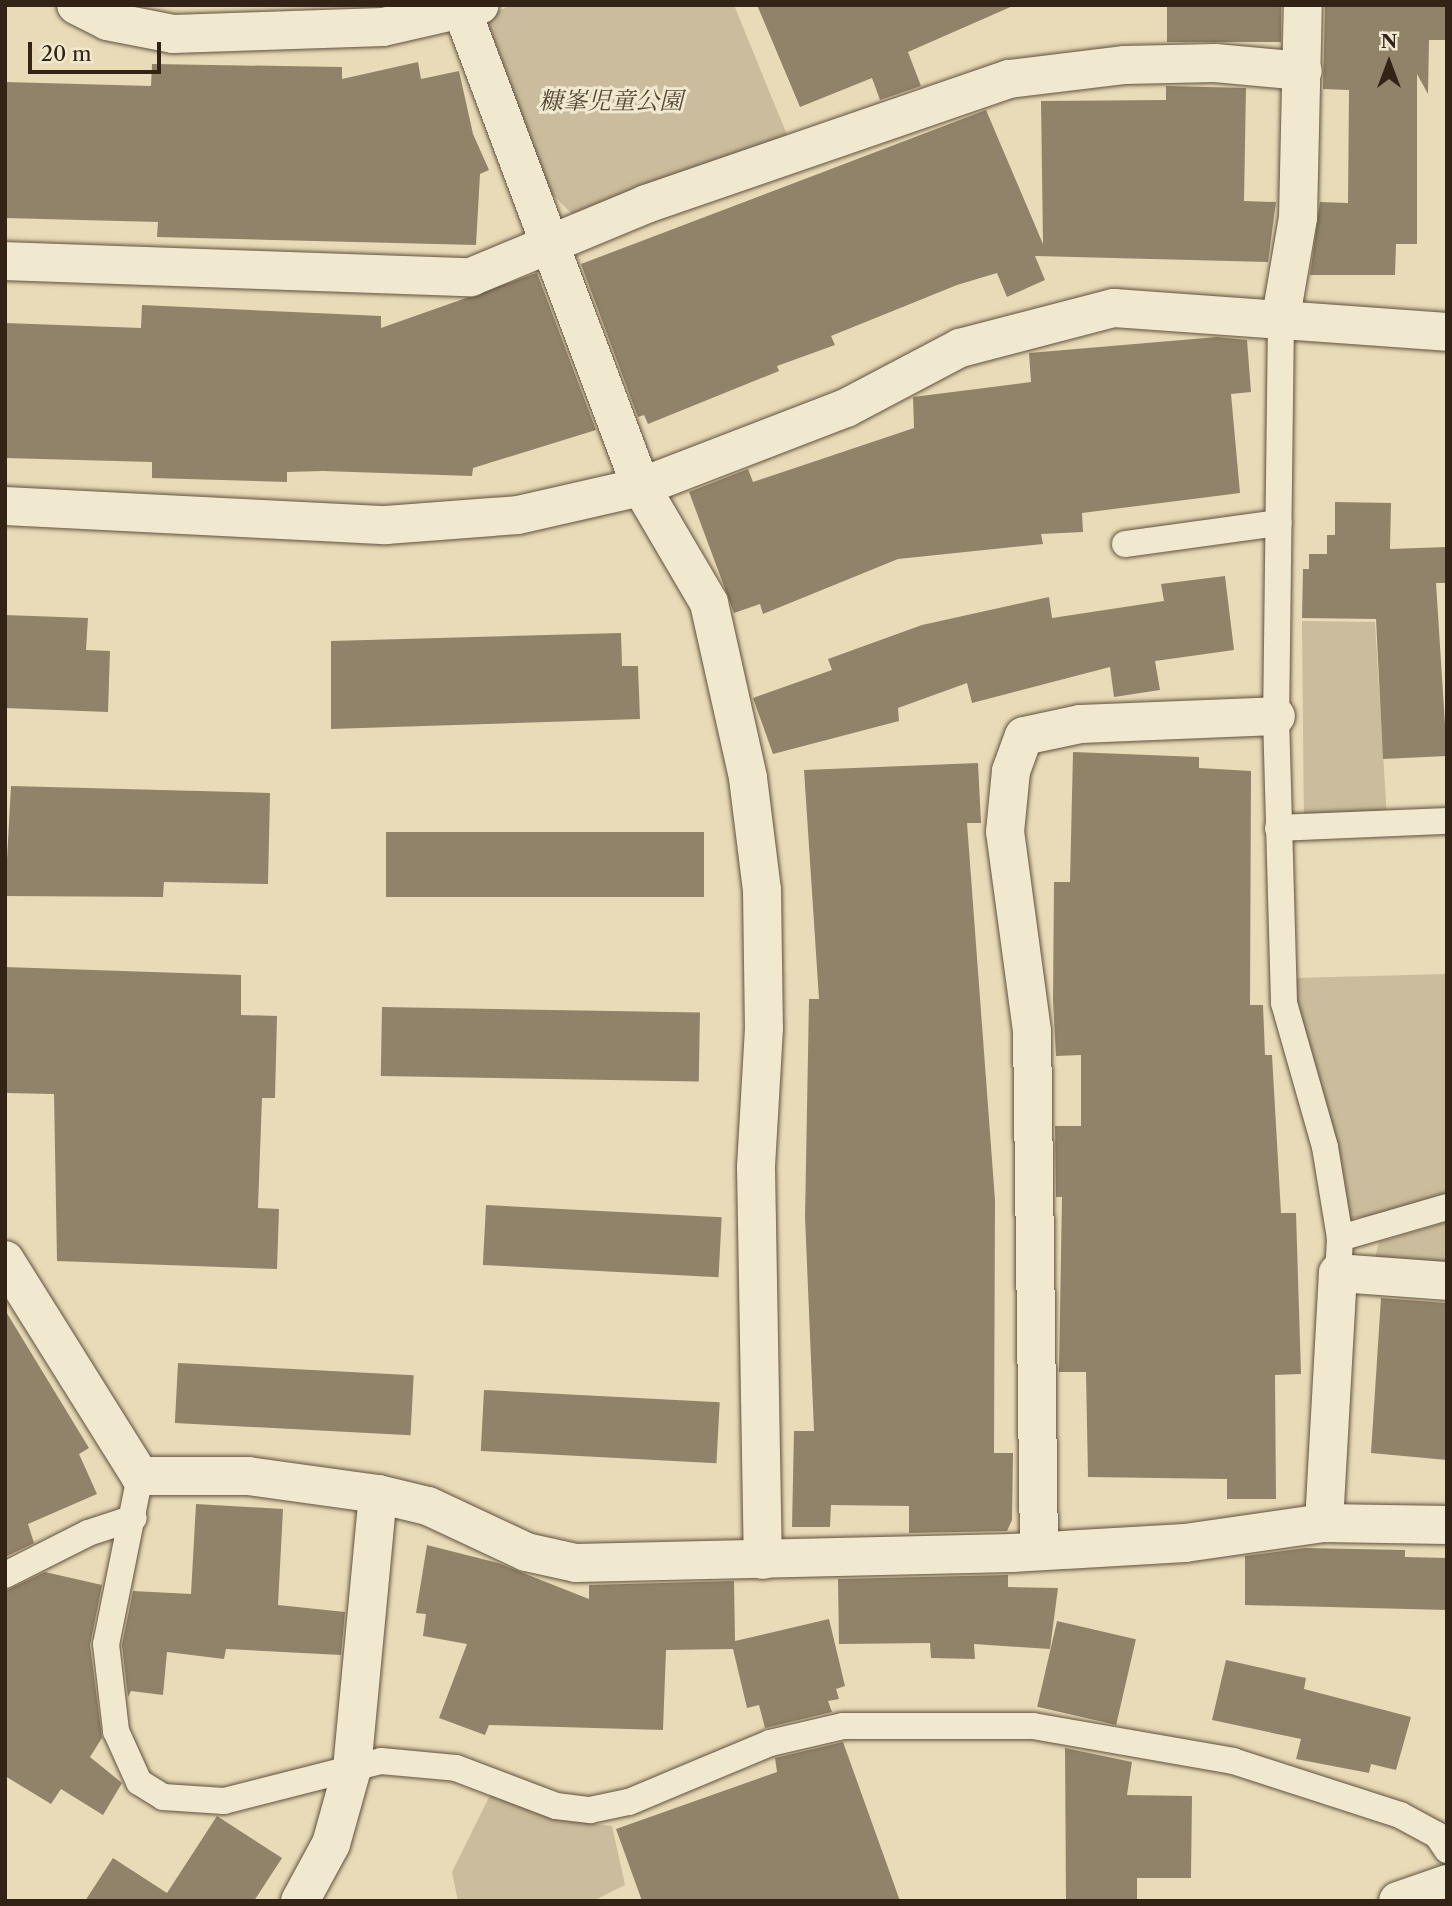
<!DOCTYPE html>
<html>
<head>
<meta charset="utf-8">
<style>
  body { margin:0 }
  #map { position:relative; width:1452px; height:1906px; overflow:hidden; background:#e9dbb7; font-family:"Libre Caslon Text","Noto Serif JP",serif }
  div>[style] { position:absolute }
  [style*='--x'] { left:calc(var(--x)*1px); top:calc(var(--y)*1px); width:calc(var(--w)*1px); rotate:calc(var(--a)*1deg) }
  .green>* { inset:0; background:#cabc9c }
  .building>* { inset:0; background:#91836a; transform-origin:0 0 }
  .roads { filter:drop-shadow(0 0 2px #60513e) drop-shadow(0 0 2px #60513e) }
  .lane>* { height:26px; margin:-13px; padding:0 13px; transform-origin:13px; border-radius:13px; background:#f1e8d0 }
  .street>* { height:38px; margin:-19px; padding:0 19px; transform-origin:19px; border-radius:19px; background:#f1e8d0 }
  .secondary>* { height:38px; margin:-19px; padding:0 19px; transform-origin:19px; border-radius:19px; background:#f1e8d0 }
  span { translate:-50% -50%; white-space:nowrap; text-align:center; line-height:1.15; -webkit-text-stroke:6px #f1e8d0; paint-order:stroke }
  .park-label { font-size:24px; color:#584938; font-style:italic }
  .frame { position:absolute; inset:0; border:7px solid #322316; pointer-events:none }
  .north { position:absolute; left:1354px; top:28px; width:70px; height:70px; -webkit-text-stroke:5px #f1e8d0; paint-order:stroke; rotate:0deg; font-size:19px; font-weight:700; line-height:28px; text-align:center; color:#322316 }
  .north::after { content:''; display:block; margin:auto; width:24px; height:32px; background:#322316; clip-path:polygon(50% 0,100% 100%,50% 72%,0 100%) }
  .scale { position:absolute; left:28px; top:42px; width:133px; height:32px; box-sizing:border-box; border:4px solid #322316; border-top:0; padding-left:9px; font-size:21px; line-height:24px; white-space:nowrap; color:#322316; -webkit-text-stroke:5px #f1e8d0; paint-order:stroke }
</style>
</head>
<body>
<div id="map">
  <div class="green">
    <i style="clip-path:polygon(511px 5px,734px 5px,787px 135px,783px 142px,572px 214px,546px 188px,480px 20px)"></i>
    <i style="clip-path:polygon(1302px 621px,1375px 622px,1387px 819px,1304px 828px)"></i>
    <i style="clip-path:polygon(1447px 974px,1447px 1193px,1414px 1212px,1340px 1219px,1301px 1044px,1294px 978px)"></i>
    <i style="clip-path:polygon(1447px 1222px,1447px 1264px,1375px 1258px,1379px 1242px)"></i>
    <i style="clip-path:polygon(492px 1791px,565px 1820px,612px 1826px,625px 1885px,593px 1901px,458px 1901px,452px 1872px)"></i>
  </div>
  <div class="building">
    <i style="clip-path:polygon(757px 5px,1015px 5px,908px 52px,921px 86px,880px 100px,872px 78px,800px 107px)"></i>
    <i style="left:1167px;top:5px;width:114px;height:37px"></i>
    <i style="clip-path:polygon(1325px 5px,1447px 5px,1447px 40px,1429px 40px,1428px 94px,1417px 74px,1417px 244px,1396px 244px,1395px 275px,1310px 275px,1320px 202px,1348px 203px,1349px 90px,1323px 89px)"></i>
    <i style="clip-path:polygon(418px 62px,421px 79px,459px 71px,473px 134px,489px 170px,480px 174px,476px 245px,157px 237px,158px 222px,5px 218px,5px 82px,151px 86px,152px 64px,342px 67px,342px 79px)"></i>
    <i style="clip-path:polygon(1166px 86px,1246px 88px,1244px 201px,1276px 202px,1268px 262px,1035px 256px,1045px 280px,1007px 297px,997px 273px,957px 285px,831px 336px,835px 345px,777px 366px,779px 371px,648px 424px,644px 415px,638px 417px,581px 264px,986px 110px,1043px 244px,1041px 101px,1166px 100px)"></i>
    <i style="clip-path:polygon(537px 273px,596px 430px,473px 468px,472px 476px,323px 471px,287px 472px,287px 482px,152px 478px,152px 462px,5px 458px,5px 323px,141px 328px,142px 305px,381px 316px,381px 328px)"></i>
    <i style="clip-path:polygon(1217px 337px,1247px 340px,1251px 392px,1231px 394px,1240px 493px,1082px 513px,1083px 532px,1041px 534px,1043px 544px,898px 559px,763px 614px,760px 604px,734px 613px,689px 492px,748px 469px,753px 482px,914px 428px,913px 397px,1031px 382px,1029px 353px)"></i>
    <i style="clip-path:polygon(1335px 502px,1391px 503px,1390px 549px,1447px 547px,1447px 583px,1436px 583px,1447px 756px,1383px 759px,1376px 619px,1302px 618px,1303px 569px,1309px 569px,1309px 554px,1327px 554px,1327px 535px,1335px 535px)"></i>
    <i style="clip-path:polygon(1225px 576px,1234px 650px,1155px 661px,1160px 690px,1114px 697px,1110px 667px,972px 703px,967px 683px,898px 708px,899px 721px,773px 754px,753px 698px,832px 670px,828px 659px,922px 625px,1049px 597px,1052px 618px,1164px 601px,1161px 584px)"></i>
    <i style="clip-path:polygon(5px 615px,88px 618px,86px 650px,110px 651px,108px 712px,5px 708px)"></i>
    <i style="clip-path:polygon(621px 633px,622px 666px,638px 666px,640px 719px,331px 729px,331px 641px)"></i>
    <i style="clip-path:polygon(1073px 752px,1199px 757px,1199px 768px,1251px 771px,1250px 1005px,1263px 1005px,1265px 1055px,1272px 1055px,1281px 1213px,1296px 1213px,1301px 1374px,1275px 1375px,1276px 1499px,1227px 1499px,1227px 1479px,1088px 1477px,1086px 1372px,1059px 1372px,1062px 1197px,1056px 1197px,1055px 1126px,1081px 1126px,1081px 1055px,1056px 1056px,1053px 1000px,1054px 882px,1070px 882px)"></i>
    <i style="clip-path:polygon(978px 763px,981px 823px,967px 823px,995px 1200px,994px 1453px,1013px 1453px,1012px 1520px,1007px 1531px,909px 1533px,909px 1506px,831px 1505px,830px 1527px,792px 1527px,794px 1431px,814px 1431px,805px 1217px,809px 999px,819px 999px,804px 770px)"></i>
    <i style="clip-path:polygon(11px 786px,270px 793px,268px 884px,164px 882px,163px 897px,5px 896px)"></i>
    <i style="left:704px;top:832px;width:65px;height:318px;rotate:90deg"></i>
    <i style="clip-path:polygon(5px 967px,241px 975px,241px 1015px,277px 1016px,275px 1098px,262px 1098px,258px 1208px,279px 1209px,277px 1269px,57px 1261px,54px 1094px,5px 1093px)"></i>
    <i style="left:382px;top:1007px;width:318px;height:69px;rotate:1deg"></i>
    <i style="left:486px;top:1205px;width:236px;height:60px;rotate:3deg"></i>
    <i style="clip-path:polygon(1381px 1298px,1447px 1303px,1447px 1460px,1371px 1453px)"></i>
    <i style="clip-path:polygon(5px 1310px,89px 1448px,79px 1454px,97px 1494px,28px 1524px,34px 1543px,5px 1557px)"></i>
    <i style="left:178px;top:1363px;width:236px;height:60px;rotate:3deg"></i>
    <i style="left:484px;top:1390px;width:236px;height:61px;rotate:3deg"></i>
    <i style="clip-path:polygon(196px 1504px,283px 1509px,278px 1605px,345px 1612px,341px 1655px,226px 1649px,224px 1659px,167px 1652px,163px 1695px,131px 1691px,128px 1697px,122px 1645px,133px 1591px,191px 1594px)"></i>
    <i style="clip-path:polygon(427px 1545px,498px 1563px,589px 1599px,589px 1585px,734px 1581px,735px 1641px,829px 1619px,845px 1686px,836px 1689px,839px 1699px,828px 1701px,832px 1712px,765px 1728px,759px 1705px,747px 1708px,733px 1649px,666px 1650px,663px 1730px,489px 1725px,485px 1735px,439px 1718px,467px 1644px,423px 1636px,426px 1614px,416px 1613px)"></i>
    <i style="clip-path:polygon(1305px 1548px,1405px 1550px,1405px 1557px,1447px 1558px,1447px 1610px,1245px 1605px,1245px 1556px)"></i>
    <i style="clip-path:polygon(45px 1572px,102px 1585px,90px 1645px,102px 1738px,90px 1757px,122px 1783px,103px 1815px,61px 1789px,51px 1804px,5px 1776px,5px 1591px)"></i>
    <i style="clip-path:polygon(1008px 1575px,1008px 1587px,1058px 1588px,1050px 1649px,974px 1644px,975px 1659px,931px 1658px,930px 1643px,839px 1644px,838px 1579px)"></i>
    <i style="left:1057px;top:1621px;width:81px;height:88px;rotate:13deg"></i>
    <i style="clip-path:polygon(1226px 1660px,1306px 1678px,1304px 1689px,1411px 1717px,1396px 1770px,1371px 1764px,1369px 1773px,1296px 1759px,1301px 1739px,1212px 1720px)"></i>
    <i style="clip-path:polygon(843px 1742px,900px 1901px,642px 1901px,616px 1829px,777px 1772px,775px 1758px)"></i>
    <i style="clip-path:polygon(1065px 1748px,1132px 1762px,1127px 1795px,1192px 1796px,1191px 1878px,1137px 1878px,1137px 1901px,1066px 1901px)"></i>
    <i style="clip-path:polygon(217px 1816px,282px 1858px,254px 1901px,85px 1901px,113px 1858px,167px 1893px)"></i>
  </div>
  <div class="roads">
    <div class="lane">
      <i style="--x:1281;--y:317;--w:399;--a:90.7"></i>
      <i style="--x:1276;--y:716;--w:287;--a:88.4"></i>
      <i style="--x:1284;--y:1003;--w:150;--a:74.1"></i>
      <i style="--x:1325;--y:1147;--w:92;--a:80.6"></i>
      <i style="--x:1340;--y:1238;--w:35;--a:93"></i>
      <i style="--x:1125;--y:544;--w:155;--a:-7.8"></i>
      <i style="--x:1278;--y:828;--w:169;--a:-2.4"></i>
      <i style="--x:1340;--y:1238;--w:111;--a:-16.2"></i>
      <i style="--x:140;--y:1476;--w:171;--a:101.4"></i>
      <i style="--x:106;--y:1644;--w:88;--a:83.4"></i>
      <i style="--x:116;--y:1731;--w:56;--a:65.7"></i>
      <i style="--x:139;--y:1782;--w:28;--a:32"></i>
      <i style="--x:163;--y:1797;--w:61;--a:3.8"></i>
      <i style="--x:224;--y:1801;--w:162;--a:-14.3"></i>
      <i style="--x:381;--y:1761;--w:75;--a:5.3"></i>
      <i style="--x:456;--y:1768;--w:107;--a:20.8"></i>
      <i style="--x:556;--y:1806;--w:34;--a:7"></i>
      <i style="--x:590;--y:1810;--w:40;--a:-12"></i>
      <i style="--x:629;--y:1802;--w:153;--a:-22.7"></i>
      <i style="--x:770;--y:1743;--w:75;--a:-13.1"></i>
      <i style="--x:843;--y:1726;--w:190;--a:0"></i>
      <i style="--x:1033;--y:1726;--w:203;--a:9.9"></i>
      <i style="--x:1233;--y:1761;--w:176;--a:17.9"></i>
      <i style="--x:1400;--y:1815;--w:42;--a:28.4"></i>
      <i style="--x:1437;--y:1835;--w:18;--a:56"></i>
      <i style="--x:5;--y:1575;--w:93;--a:-26.8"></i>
      <i style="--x:88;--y:1533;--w:48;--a:-18.1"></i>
    </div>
    <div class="street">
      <i style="--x:76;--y:5;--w:35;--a:27"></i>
      <i style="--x:107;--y:21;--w:67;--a:11.1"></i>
      <i style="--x:173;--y:34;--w:210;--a:-1.9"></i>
      <i style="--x:383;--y:27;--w:99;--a:-12.8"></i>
      <i style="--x:460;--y:5;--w:515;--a:69.42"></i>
      <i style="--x:641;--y:487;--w:134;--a:59.6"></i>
      <i style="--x:709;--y:603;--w:179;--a:77.4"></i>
      <i style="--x:748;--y:778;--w:113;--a:82.9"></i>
      <i style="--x:762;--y:890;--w:138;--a:89.2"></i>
      <i style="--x:764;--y:1028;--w:139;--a:93.3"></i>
      <i style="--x:756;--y:1167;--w:393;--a:89"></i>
      <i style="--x:5;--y:261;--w:466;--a:2"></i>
      <i style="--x:471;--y:277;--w:190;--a:-22.6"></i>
      <i style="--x:646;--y:204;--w:384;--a:-19"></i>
      <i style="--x:1009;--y:79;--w:117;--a:-6.9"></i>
      <i style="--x:1125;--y:65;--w:90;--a:-1.3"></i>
      <i style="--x:1215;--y:63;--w:88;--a:5.2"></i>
      <i style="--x:1281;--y:317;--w:100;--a:-80.3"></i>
      <i style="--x:1298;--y:218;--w:213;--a:-88.7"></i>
      <i style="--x:5;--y:506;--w:381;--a:2.9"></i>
      <i style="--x:386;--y:525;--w:132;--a:-4.3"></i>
      <i style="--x:518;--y:515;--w:126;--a:-12.8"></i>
      <i style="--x:641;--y:487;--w:220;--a:-21.1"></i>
      <i style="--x:846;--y:408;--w:129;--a:-27.8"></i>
      <i style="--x:960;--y:348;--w:159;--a:-14.6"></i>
      <i style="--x:1114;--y:308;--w:334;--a:4.1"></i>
      <i style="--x:5;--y:1260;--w:255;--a:58"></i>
      <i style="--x:140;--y:1476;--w:108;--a:0"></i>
      <i style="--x:248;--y:1476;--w:131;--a:7.9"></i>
      <i style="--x:378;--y:1494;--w:51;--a:13.5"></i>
      <i style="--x:428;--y:1506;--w:108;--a:25.1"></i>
      <i style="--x:526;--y:1552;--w:51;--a:12.4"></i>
      <i style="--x:576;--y:1563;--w:436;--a:-1.3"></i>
      <i style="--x:1012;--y:1553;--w:173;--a:-3.3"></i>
      <i style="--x:1185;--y:1543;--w:140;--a:-8.2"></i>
      <i style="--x:1324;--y:1523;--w:123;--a:0.9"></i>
      <i style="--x:1324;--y:1523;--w:250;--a:-86.8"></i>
      <i style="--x:1338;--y:1273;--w:109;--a:4.2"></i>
      <i style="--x:1039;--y:1549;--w:518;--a:-90.77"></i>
      <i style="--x:1032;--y:1031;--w:201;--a:-97.7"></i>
      <i style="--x:1005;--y:832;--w:61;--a:-84.4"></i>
      <i style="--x:1011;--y:771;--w:37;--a:-70"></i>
      <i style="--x:1024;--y:736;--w:57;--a:-12.1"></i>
      <i style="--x:1080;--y:724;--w:196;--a:-2.3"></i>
      <i style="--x:300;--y:1901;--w:65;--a:-61.5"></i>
      <i style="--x:331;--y:1844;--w:78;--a:-74.4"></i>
      <i style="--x:352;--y:1769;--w:276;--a:-84.6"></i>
    </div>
    <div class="secondary">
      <i style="--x:1398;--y:1901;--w:52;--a:-19.1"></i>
    </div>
  </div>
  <div class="park-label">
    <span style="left:611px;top:101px">糠峯児童公園</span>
  </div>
  <div class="frame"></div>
  <div class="north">N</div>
  <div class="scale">20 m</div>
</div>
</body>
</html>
